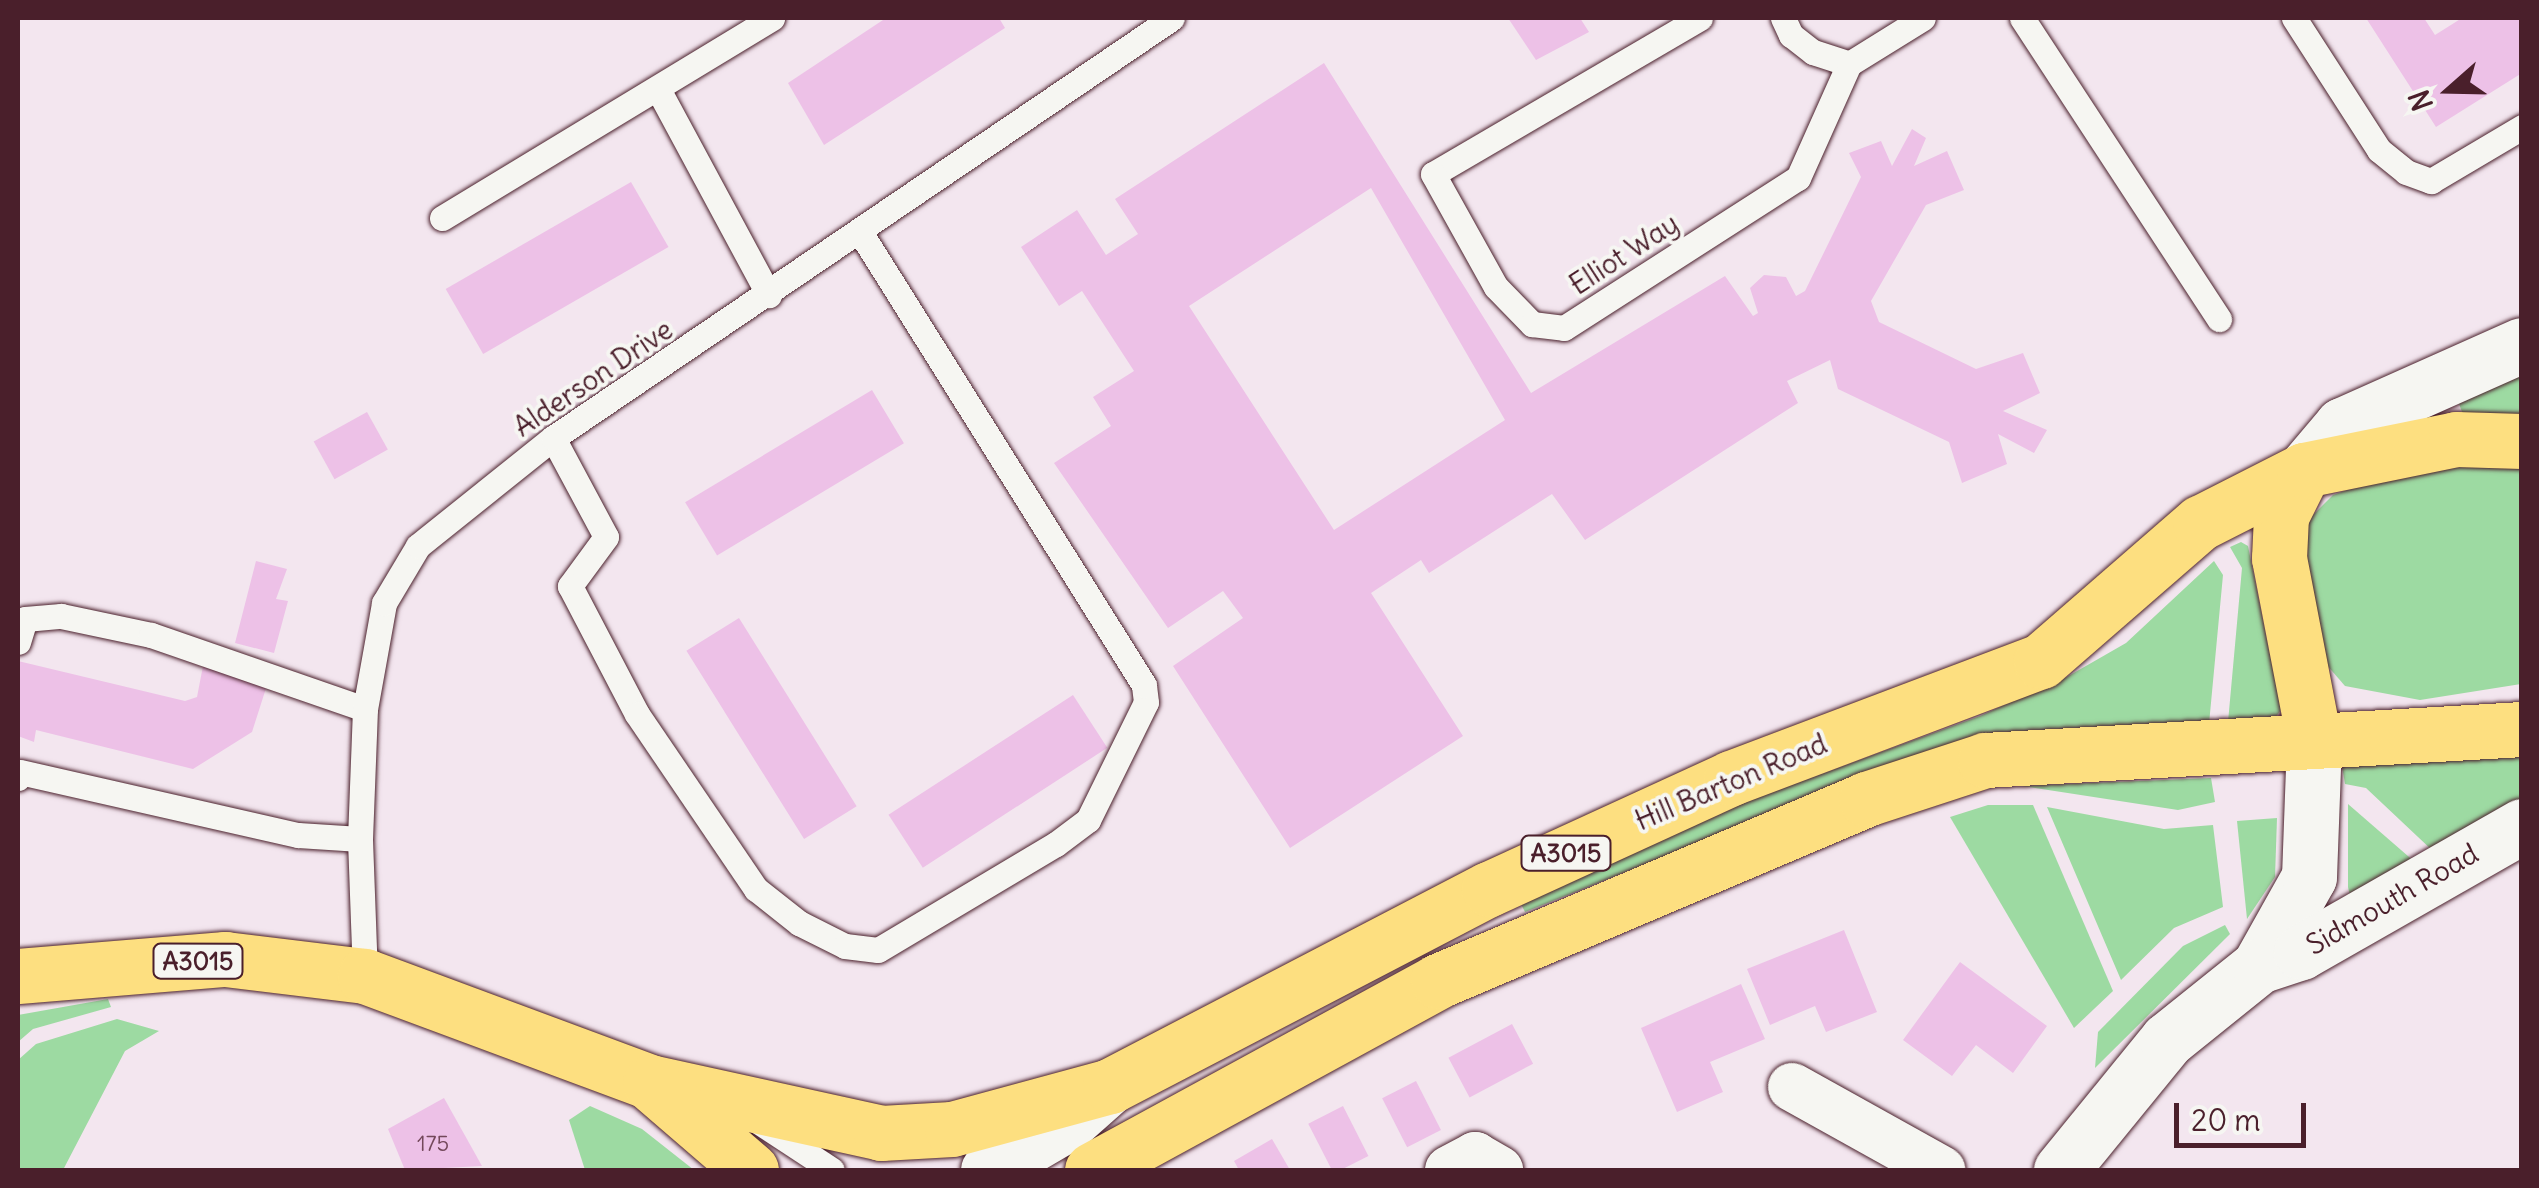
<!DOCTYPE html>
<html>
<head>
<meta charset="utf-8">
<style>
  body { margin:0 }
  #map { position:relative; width:2539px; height:1188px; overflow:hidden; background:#f3e6ef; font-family:Delius,sans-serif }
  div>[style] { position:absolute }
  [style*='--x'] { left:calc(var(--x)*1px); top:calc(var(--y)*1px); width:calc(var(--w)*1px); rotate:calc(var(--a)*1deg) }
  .green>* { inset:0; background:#9ddaa2 }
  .building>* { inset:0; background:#edc1e7; transform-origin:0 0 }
  .roads { filter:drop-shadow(0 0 2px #4a1f2b) drop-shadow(0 0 2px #4a1f2b) }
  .lane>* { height:25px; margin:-12.5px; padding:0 12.5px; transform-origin:12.5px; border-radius:12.5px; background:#f6f6f2 }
  .street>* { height:48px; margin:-24px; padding:0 24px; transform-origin:24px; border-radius:24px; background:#f6f6f2 }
  .secondary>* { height:55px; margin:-27.5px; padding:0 27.5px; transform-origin:27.5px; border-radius:27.5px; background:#f6f6f2 }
  .primary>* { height:55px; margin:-27.5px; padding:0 27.5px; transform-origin:27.5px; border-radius:27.5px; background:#fddf80 }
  span { translate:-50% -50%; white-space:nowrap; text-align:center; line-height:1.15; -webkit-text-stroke:8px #f6f6f2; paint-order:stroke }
  .number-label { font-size:22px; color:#73485a }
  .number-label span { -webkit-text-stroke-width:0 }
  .shield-label span { padding:2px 8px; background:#f6f6f2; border:2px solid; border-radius:8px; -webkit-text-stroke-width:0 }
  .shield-label { font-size:25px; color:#4a1f2b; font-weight:700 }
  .street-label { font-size:28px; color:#4a1f2b }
  .frame { position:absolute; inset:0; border:20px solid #4a1f2b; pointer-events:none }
  .north { position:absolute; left:2399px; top:40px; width:100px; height:100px; -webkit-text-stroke:8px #f6f6f2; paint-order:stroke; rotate:250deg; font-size:28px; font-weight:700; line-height:40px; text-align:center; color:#4a1f2b }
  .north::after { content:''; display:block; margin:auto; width:35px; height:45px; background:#4a1f2b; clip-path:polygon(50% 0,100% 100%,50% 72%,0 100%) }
  .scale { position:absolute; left:2174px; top:1103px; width:132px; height:45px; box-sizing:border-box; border:5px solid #4a1f2b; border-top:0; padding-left:12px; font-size:30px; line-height:35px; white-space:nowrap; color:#4a1f2b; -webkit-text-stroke:8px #f6f6f2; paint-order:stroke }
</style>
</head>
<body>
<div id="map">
  <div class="green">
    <i style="clip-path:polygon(2521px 366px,2521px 417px,2464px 417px,2456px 396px)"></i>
    <i style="clip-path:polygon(2521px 464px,2521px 684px,2420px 700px,2345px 686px,2319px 656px,2303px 591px,2304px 524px,2333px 495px,2353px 488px,2455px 467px)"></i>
    <i style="clip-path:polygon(2241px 542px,2248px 546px,2281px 710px,2275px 718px,2228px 722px,2242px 568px,2230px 547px)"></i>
    <i style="clip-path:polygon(2214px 561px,2223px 575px,2209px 724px,1883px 769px,1525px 912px,1519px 900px,1682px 825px,1980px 716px,2065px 678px,2126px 643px)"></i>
    <i style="clip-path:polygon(2521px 756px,2521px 809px,2435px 853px,2366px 788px,2345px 784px,2342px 766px)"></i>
    <i style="clip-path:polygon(2211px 778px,2215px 802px,2178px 810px,2022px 786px)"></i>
    <i style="clip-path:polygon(2348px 804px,2416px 863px,2351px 900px,2348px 887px)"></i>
    <i style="clip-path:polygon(1988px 805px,2033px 805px,2113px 991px,2074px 1028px,1950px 817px)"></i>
    <i style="clip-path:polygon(2047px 807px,2164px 829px,2213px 825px,2223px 907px,2174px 928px,2121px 980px)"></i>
    <i style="clip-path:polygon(2277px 818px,2275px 877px,2247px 919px,2237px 821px)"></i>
    <i style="clip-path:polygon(2225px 925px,2230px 934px,2095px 1068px,2098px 1032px,2183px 946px)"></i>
    <i style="clip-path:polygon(108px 999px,111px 1007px,33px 1029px,18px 1042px,18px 1015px)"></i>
    <i style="clip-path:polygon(117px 1019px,159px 1031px,125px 1051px,63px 1170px,18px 1170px,18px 1060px,36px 1044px)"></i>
    <i style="clip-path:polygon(590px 1106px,642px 1129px,694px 1170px,585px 1170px,569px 1120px)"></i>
  </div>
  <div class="building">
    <i style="clip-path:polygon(886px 18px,999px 18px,1005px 28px,824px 145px,788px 83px)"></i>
    <i style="clip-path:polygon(1508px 18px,1580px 18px,1589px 32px,1536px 60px)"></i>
    <i style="clip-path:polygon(2366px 18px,2424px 18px,2435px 35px,2462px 18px,2522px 18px,2522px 73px,2436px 127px)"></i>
    <i style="clip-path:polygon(evenodd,1324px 63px,1531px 393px,1725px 276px,1753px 316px,1758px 313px,1750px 288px,1764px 275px,1786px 277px,1796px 296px,1805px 291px,1861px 177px,1849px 153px,1881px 141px,1892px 166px,1912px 129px,1926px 138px,1914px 166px,1947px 151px,1964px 190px,1926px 205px,1871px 301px,1879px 322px,1976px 369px,2023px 353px,2040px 393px,2003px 411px,2047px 430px,2034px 453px,1998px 434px,2007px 464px,1962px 483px,1949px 442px,1838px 389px,1830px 360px,1787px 381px,1798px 403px,1585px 540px,1552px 494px,1429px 573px,1421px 560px,1371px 593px,1463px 736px,1290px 848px,1173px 666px,1243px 618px,1223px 591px,1168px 628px,1054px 463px,1111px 426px,1093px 397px,1134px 371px,1082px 291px,1059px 306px,1021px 247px,1077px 210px,1106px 255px,1138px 234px,1115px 199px,1324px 63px,1371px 188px,1505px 420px,1334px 530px,1189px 306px,1371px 188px)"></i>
    <i style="left:631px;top:182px;width:75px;height:214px;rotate:60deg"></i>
    <i style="left:872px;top:390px;width:62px;height:218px;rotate:59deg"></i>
    <i style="left:367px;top:412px;width:43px;height:61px;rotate:61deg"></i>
    <i style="clip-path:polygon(256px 561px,287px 569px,276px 599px,288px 601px,274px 653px,235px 643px)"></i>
    <i style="left:739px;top:618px;width:222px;height:62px;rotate:58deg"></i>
    <i style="clip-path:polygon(18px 661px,185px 701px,197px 697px,203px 666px,268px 682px,252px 732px,193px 769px,36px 730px,34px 742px,18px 736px)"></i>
    <i style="left:1073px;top:695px;width:63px;height:220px;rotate:57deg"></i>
    <i style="clip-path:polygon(1844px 930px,1877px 1012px,1826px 1032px,1815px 1006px,1770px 1025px,1747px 969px)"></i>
    <i style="clip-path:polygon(1960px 962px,2047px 1026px,2013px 1073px,1976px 1045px,1952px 1076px,1903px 1040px)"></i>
    <i style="clip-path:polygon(1741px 984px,1765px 1039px,1710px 1062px,1723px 1092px,1677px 1112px,1641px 1028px)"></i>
    <i style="left:1512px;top:1024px;width:45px;height:72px;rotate:62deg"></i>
    <i style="left:1416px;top:1081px;width:55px;height:38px;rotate:63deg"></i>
    <i style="clip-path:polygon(444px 1098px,482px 1166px,405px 1170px,388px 1129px)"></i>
    <i style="left:1343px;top:1106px;width:56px;height:39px;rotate:63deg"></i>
    <i style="clip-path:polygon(1272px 1139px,1290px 1170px,1239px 1170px,1234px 1161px)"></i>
  </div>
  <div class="roads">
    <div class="lane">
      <i style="--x:1700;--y:18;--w:309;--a:149.7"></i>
      <i style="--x:1433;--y:174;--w:129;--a:60.9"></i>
      <i style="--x:1496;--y:287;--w:52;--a:45.8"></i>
      <i style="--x:1532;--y:324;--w:32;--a:7"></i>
      <i style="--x:1564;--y:328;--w:278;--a:-32.7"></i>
      <i style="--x:1798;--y:178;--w:125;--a:-65.9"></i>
      <i style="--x:1783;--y:18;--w:19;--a:65"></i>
      <i style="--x:1791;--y:35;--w:28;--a:38"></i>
      <i style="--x:1813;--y:52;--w:38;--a:18"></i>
      <i style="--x:1849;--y:64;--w:87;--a:-31.9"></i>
      <i style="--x:2022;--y:18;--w:360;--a:56.8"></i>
      <i style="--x:2294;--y:18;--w:157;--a:57.2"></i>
      <i style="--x:2379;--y:150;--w:35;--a:39"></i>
      <i style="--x:2406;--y:172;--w:27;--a:20"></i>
      <i style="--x:2431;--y:181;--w:106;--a:-30.7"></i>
      <i style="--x:659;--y:91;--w:232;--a:61.7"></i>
      <i style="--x:442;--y:218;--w:386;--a:-31.2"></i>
      <i style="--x:553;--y:438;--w:112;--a:61.8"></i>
      <i style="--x:606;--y:537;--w:61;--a:126.3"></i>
      <i style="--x:570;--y:586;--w:144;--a:62.4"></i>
      <i style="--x:637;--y:714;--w:212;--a:55.8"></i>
      <i style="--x:756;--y:889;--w:55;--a:38.3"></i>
      <i style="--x:799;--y:923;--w:51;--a:26.6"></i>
      <i style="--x:845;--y:946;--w:33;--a:7"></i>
      <i style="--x:878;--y:950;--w:207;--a:-30.8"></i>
      <i style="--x:1056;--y:844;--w:40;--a:-37"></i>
      <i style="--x:1088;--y:820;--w:131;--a:-63.8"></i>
      <i style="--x:1146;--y:702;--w:17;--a:-97"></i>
      <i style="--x:1144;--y:685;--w:535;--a:-122.08"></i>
      <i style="--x:18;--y:642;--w:24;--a:-73"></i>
      <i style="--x:25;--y:619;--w:36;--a:-5"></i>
      <i style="--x:61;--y:616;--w:92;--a:11.9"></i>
      <i style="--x:151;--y:635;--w:226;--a:19.1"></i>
      <i style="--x:18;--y:778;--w:6;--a:-72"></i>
      <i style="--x:20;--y:772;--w:285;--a:12.8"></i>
      <i style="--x:298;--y:835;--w:62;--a:3.7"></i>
      <i style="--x:365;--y:976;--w:137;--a:-92.1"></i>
      <i style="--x:360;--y:839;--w:130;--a:-87.8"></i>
      <i style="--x:365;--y:709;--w:108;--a:-79.8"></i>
      <i style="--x:384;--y:603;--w:66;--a:-59.2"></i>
      <i style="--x:418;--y:546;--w:173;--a:-38.7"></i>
      <i style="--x:553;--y:438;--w:748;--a:-34.16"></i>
      <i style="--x:759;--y:1122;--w:87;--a:33.3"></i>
    </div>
    <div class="street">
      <i style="--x:1792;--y:1087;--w:171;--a:29.1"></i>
      <i style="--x:1449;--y:1170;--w:30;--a:-28"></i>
      <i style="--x:1475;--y:1156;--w:28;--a:30"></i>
    </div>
    <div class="secondary">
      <i style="--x:2304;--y:470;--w:59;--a:-49.8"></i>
      <i style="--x:2342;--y:425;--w:197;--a:-24"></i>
      <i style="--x:2259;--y:966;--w:102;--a:-60.7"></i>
      <i style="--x:2309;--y:877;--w:137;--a:-87.9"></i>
      <i style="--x:988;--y:1170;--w:93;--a:-30.4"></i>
      <i style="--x:1068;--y:1123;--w:56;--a:-41.4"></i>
      <i style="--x:2061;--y:1170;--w:168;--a:-50.8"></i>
      <i style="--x:2167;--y:1040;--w:118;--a:-38.8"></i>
      <i style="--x:2259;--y:966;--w:44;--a:-18.4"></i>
      <i style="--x:2301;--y:952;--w:254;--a:-29.7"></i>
    </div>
    <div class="primary">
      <i style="--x:2304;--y:470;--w:51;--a:116.6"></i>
      <i style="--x:2281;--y:516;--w:42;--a:92.7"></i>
      <i style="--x:2279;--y:558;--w:185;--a:79.1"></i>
      <i style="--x:18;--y:976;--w:208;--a:-4.7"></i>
      <i style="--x:225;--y:959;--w:141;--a:6.9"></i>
      <i style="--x:365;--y:976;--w:304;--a:20.4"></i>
      <i style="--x:650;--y:1082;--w:237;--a:12.4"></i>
      <i style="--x:881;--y:1133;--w:71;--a:-3.2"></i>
      <i style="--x:952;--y:1129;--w:164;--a:-15.2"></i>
      <i style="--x:1110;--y:1086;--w:427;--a:-27.5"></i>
      <i style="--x:1489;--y:889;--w:266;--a:-24.6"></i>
      <i style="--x:1731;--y:778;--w:331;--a:-20.7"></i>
      <i style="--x:2041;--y:661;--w:211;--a:-41"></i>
      <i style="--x:2200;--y:523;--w:117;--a:-27"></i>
      <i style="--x:2304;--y:470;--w:155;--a:-11.5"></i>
      <i style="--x:2456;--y:439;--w:66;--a:1.7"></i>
      <i style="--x:651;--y:1084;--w:132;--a:40.7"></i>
      <i style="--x:1092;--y:1170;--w:394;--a:-28.6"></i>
      <i style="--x:1438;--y:981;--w:465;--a:-23"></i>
      <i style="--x:1866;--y:799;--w:125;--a:-18.1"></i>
      <i style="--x:1985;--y:760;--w:538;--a:-3.3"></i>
    </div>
  </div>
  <div class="number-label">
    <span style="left:433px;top:1144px">175</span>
  </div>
  <div class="shield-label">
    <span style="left:1566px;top:853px">A3015</span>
    <span style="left:198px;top:961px">A3015</span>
  </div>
  <div class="street-label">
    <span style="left:1624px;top:254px;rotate:-33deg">Elliot Way</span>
    <span style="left:593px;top:378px;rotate:-34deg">Alderson Drive</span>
    <span style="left:1731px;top:782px;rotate:-23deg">Hill Barton Road</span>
    <span style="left:2392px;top:899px;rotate:-30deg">Sidmouth Road</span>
  </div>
  <div class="frame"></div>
  <div class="north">N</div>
  <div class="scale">20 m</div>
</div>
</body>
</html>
